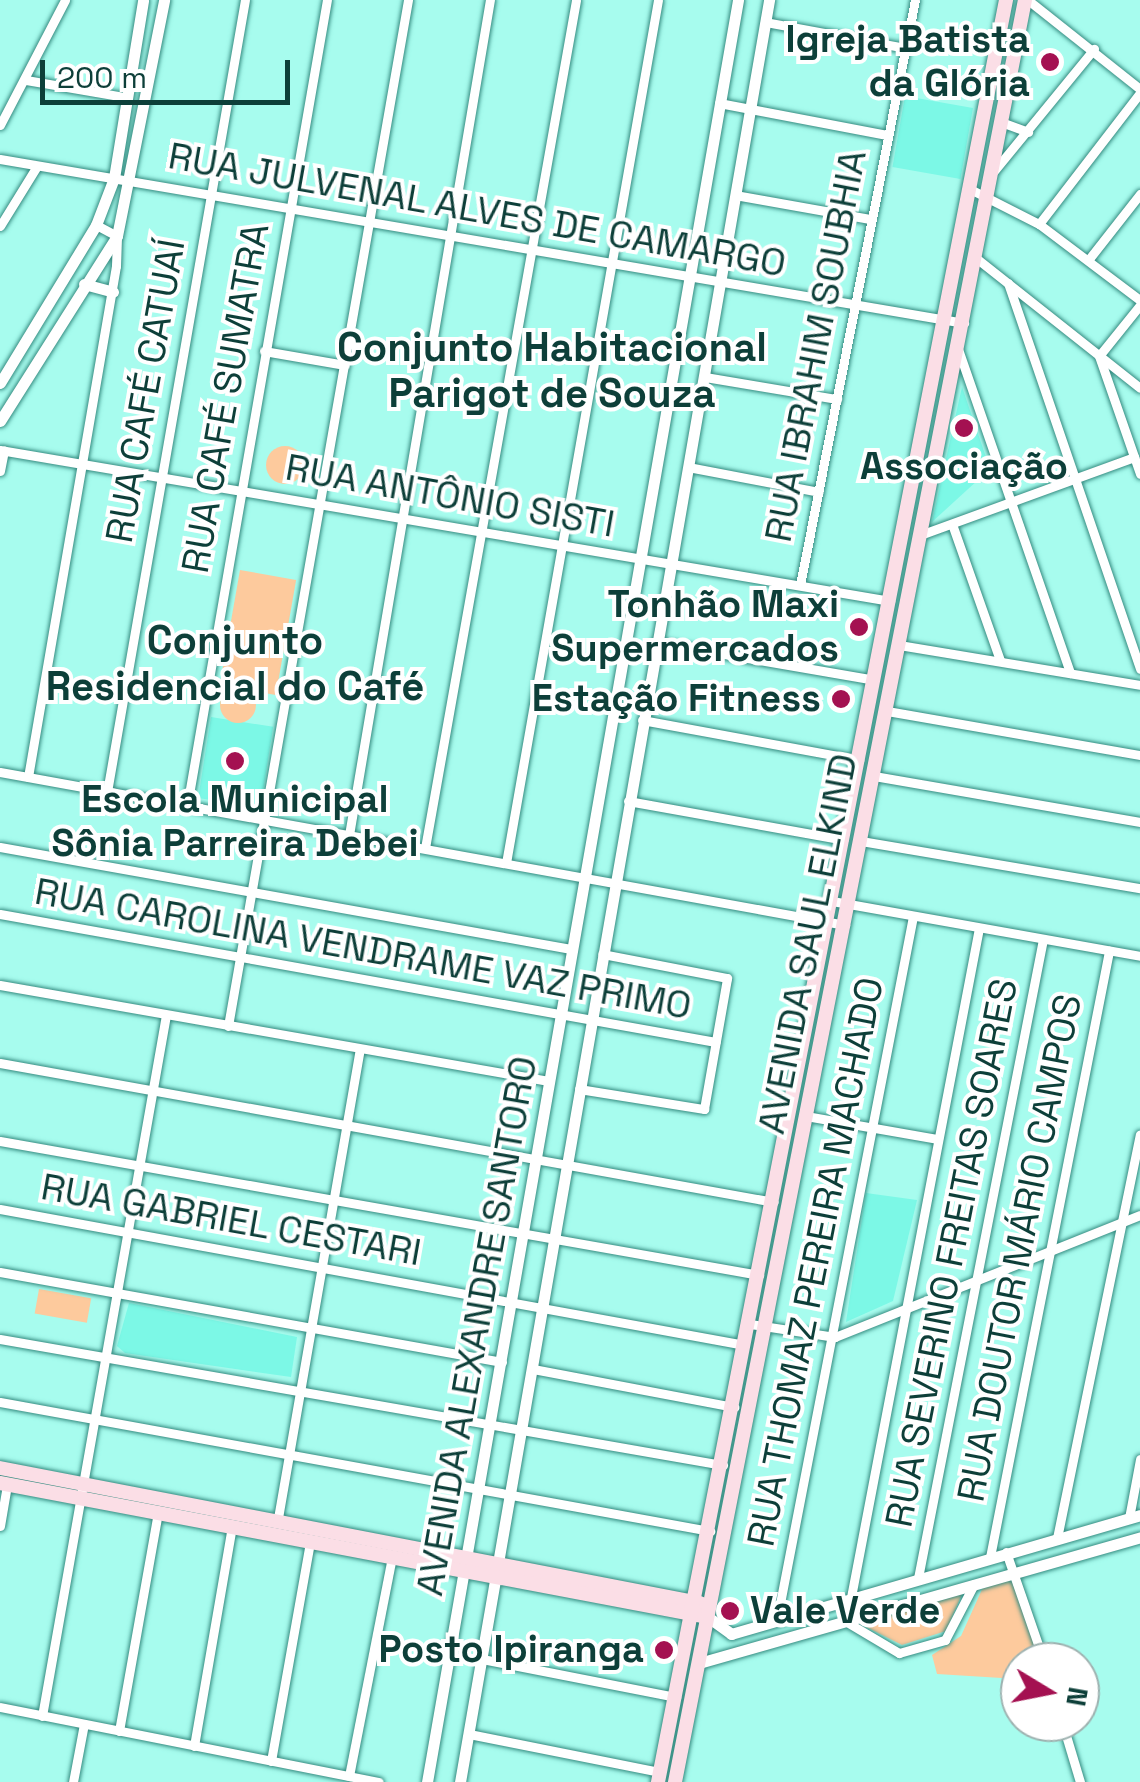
<!DOCTYPE html>
<html>
<head>
<meta charset="utf-8">
<style>
  body { margin:0 }
  #map { position:relative; width:1140px; height:1782px; overflow:hidden; background:#a7fcee; font-family:"Space Grotesk",sans-serif }
  div>[style] { position:absolute }
  [style*='--x'] { left:calc(var(--x)*1px); top:calc(var(--y)*1px); width:calc(var(--w)*1px); rotate:calc(var(--a)*1deg) }
  .built>* { inset:0; background:#7cf8e6; transform-origin:0 0 }
  .green>* { inset:0; background:#fdca9d; transform-origin:0 0 }
  .round { border-radius:50% }
  .roads { filter:drop-shadow(0 0 2px #358b80) drop-shadow(0 0 2px #358b80) }
  .minor>* { height:9px; margin:-4.5px; padding:0 4.5px; transform-origin:4.5px; border-radius:4.5px; background:#fff }
  .tertiary>* { height:11px; margin:-5.5px; padding:0 5.5px; transform-origin:5.5px; border-radius:5.5px; background:#fff }
  .secondary>* { height:14px; margin:-7px; padding:0 7px; transform-origin:7px; border-radius:7px; background:#fbdee6 }
  .dots>* { width:28px; height:28px; translate:-50% -50%; box-sizing:border-box; border:5px solid #fff; border-radius:50% }
  span { translate:-50% -50%; white-space:nowrap; text-align:center; line-height:1.15; -webkit-text-stroke:8px #fff; paint-order:stroke }
  .poi-label { font-size:38px; color:#0d3f39; font-weight:700 }
  .right { translate:-100% -50%; text-align:right }
  .left { translate:0 -50%; text-align:left }
  .street-label { font-size:38px; color:#0d3f39 }
  .neighbourhood-label { font-size:40px; color:#0d3f39; font-weight:700 }
  .north { position:absolute; left:1000px; top:1642px; width:100px; height:100px; box-sizing:border-box; background:#fff; border:2px solid #9eb2b0; border-radius:50%; rotate:100deg; font-size:28px; font-weight:700; line-height:40px; text-align:center; color:#0d3f39 }
  .north::after { content:''; display:block; margin:auto; width:35px; height:45px; background:#a41151; clip-path:polygon(50% 0,100% 100%,50% 72%,0 100%) }
  .scale { position:absolute; left:40px; top:60px; width:250px; height:45px; box-sizing:border-box; border:5px solid #0d3f39; border-top:0; padding-left:12px; font-size:30px; line-height:35px; white-space:nowrap; color:#0d3f39; -webkit-text-stroke:8px #fff; paint-order:stroke }
</style>
</head>
<body>
<div id="map">
  <div class="built">
    <i style="left:905px;top:96px;width:69px;height:72px;rotate:10deg"></i>
    <i style="clip-path:polygon(962px 387px,990px 469px,932px 522px)"></i>
    <i style="left:211px;top:717px;width:63px;height:82px;rotate:9deg"></i>
    <i style="clip-path:polygon(866px 1193px,917px 1200px,893px 1301px,846px 1322px)"></i>
    <i style="clip-path:polygon(129px 1303px,297px 1337px,291px 1377px,125px 1353px,117px 1346px)"></i>
  </div>
  <div class="green">
    <i class="round" style="left:266px;top:446px;width:38px;height:38px"></i>
    <i style="left:240px;top:570px;width:57px;height:117px;rotate:10deg"></i>
    <i class="round" style="left:220px;top:687px;width:36px;height:36px"></i>
    <i style="left:39px;top:1289px;width:53px;height:25px;rotate:10deg"></i>
    <i style="clip-path:polygon(1012px 1578px,1041px 1662px,1020px 1662px,1020px 1679px,937px 1674px,932px 1655px,961px 1636px,984px 1585px)"></i>
    <i style="clip-path:polygon(962px 1594px,946px 1631px,902px 1645px,860px 1624px)"></i>
  </div>
  <div class="roads">
    <div class="minor">
      <i style="--x:1028;--y:0;--w:143;--a:38.5"></i>
      <i style="--x:765;--y:22;--w:142;--a:10.5"></i>
      <i style="--x:26;--y:80;--w:99;--a:9.8"></i>
      <i style="--x:719;--y:103;--w:171;--a:10.8"></i>
      <i style="--x:1001;--y:122;--w:29;--a:20"></i>
      <i style="--x:0;--y:125;--w:141;--a:-62.5"></i>
      <i style="--x:0;--y:159;--w:978;--a:9.65"></i>
      <i style="--x:994;--y:171;--w:158;--a:-50.7"></i>
      <i style="--x:968;--y:188;--w:80;--a:26.9"></i>
      <i style="--x:1039;--y:224;--w:126;--a:37"></i>
      <i style="--x:735;--y:195;--w:137;--a:10.1"></i>
      <i style="--x:1039;--y:224;--w:165;--a:-52.4"></i>
      <i style="--x:0;--y:226;--w:70;--a:-58.3"></i>
      <i style="--x:976;--y:258;--w:209;--a:38.4"></i>
      <i style="--x:1089;--y:259;--w:83;--a:-51.9"></i>
      <i style="--x:1008;--y:283;--w:408;--a:71.1"></i>
      <i style="--x:1140;--y:305;--w:65;--a:128.8"></i>
      <i style="--x:1099;--y:356;--w:125;--a:70.8"></i>
      <i style="--x:958;--y:349;--w:343;--a:70.9"></i>
      <i style="--x:264;--y:351;--w:82;--a:9.8"></i>
      <i style="--x:705;--y:377;--w:134;--a:9.5"></i>
      <i style="--x:0;--y:450;--w:903;--a:9.63"></i>
      <i style="--x:688;--y:467;--w:133;--a:10.8"></i>
      <i style="--x:0;--y:471;--w:21;--a:-79"></i>
      <i style="--x:952;--y:524;--w:144;--a:70.6"></i>
      <i style="--x:920;--y:535;--w:228;--a:-20"></i>
      <i style="--x:800;--y:585;--w:596;--a:-78.88"></i>
      <i style="--x:655;--y:642;--w:222;--a:9.8"></i>
      <i style="--x:899;--y:645;--w:244;--a:9.4"></i>
      <i style="--x:887;--y:711;--w:257;--a:9.9"></i>
      <i style="--x:642;--y:720;--w:221;--a:10.4"></i>
      <i style="--x:0;--y:772;--w:859;--a:10.26"></i>
      <i style="--x:874;--y:776;--w:270;--a:9.8"></i>
      <i style="--x:28;--y:777;--w:519;--a:-80.23"></i>
      <i style="--x:116;--y:266;--w:30;--a:-88"></i>
      <i style="--x:117;--y:236;--w:24;--a:-152"></i>
      <i style="--x:107;--y:792;--w:804;--a:-80.12"></i>
      <i style="--x:628;--y:801;--w:219;--a:10.2"></i>
      <i style="--x:187;--y:806;--w:818;--a:-80.15"></i>
      <i style="--x:349;--y:835;--w:847;--a:-80.42"></i>
      <i style="--x:861;--y:841;--w:283;--a:9.6"></i>
      <i style="--x:0;--y:847;--w:580;--a:10.13"></i>
      <i style="--x:425;--y:848;--w:861;--a:-79.9"></i>
      <i style="--x:506;--y:863;--w:876;--a:-80.01"></i>
      <i style="--x:832;--y:901;--w:313;--a:10.1"></i>
      <i style="--x:0;--y:914;--w:727;--a:10.14"></i>
      <i style="--x:0;--y:985;--w:557;--a:9.92"></i>
      <i style="--x:228;--y:1026;--w:1042;--a:-80.05"></i>
      <i style="--x:0;--y:1063;--w:786;--a:10.18"></i>
      <i style="--x:579;--y:1089;--w:127;--a:9.1"></i>
      <i style="--x:704;--y:1109;--w:133;--a:-80"></i>
      <i style="--x:727;--y:978;--w:127;--a:-169.1"></i>
      <i style="--x:806;--y:1116;--w:134;--a:9.9"></i>
      <i style="--x:0;--y:1141;--w:771;--a:10.01"></i>
      <i style="--x:0;--y:1209;--w:757;--a:10.35"></i>
      <i style="--x:0;--y:1272;--w:510;--a:10.16"></i>
      <i style="--x:750;--y:1324;--w:86;--a:8.7"></i>
      <i style="--x:835;--y:1337;--w:328;--a:-21.8"></i>
      <i style="--x:0;--y:1339;--w:734;--a:9.89"></i>
      <i style="--x:533;--y:1369;--w:205;--a:10.7"></i>
      <i style="--x:0;--y:1402;--w:722;--a:10.3"></i>
      <i style="--x:278;--y:1518;--w:476;--a:-80.1"></i>
      <i style="--x:1129;--y:1518;--w:60;--a:-79.4"></i>
      <i style="--x:0;--y:1526;--w:42;--a:-80.3"></i>
      <i style="--x:1057;--y:1538;--w:412;--a:-78.4"></i>
      <i style="--x:1006;--y:1552;--w:116;--a:70.9"></i>
      <i style="--x:990;--y:1557;--w:618;--a:-78.89"></i>
      <i style="--x:918;--y:1578;--w:651;--a:-78.93"></i>
      <i style="--x:851;--y:1597;--w:681;--a:-79.17"></i>
      <i style="--x:777;--y:1619;--w:716;--a:-79.05"></i>
      <i style="--x:845;--y:1621;--w:63;--a:30.7"></i>
      <i style="--x:899;--y:1653;--w:48;--a:-15.8"></i>
      <i style="--x:945;--y:1640;--w:63;--a:-62.6"></i>
      <i style="--x:482;--y:1659;--w:198;--a:11.1"></i>
      <i style="--x:0;--y:1707;--w:386;--a:11.2"></i>
      <i style="--x:42;--y:1716;--w:712;--a:-79.97"></i>
      <i style="--x:1062;--y:1722;--w:63;--a:73.3"></i>
      <i style="--x:119;--y:1731;--w:221;--a:-79.9"></i>
      <i style="--x:469;--y:1734;--w:195;--a:11.3"></i>
      <i style="--x:194;--y:1746;--w:222;--a:-80.2"></i>
      <i style="--x:271;--y:1761;--w:222;--a:-79.9"></i>
      <i style="--x:349;--y:1776;--w:223;--a:-78.9"></i>
      <i style="--x:73;--y:1782;--w:59;--a:-79.3"></i>
    </div>
    <div class="tertiary">
      <i style="--x:84;--y:284;--w:30;--a:15"></i>
      <i style="--x:0;--y:383;--w:185;--a:-58.7"></i>
      <i style="--x:96;--y:225;--w:50;--a:-69"></i>
      <i style="--x:114;--y:178;--w:180;--a:-80.7"></i>
      <i style="--x:0;--y:421;--w:219;--a:-57.7"></i>
      <i style="--x:117;--y:236;--w:241;--a:-78.7"></i>
      <i style="--x:708;--y:1617;--w:29;--a:36"></i>
      <i style="--x:731;--y:1634;--w:426;--a:-16.2"></i>
      <i style="--x:699;--y:1663;--w:459;--a:-15.9"></i>
      <i style="--x:427;--y:1782;--w:1809;--a:-80.1"></i>
      <i style="--x:460;--y:1782;--w:1809;--a:-80.16"></i>
    </div>
    <div class="secondary">
      <i style="--x:0;--y:1468;--w:713;--a:10.92"></i>
      <i style="--x:0;--y:1483;--w:714;--a:10.73"></i>
      <i style="--x:658;--y:1782;--w:1816;--a:-78.95"></i>
      <i style="--x:675;--y:1782;--w:1816;--a:-78.89"></i>
    </div>
  </div>
  <div class="dots">
    <i style="left:1050px;top:62px;background:#a41151"></i>
    <i style="left:964px;top:428px;background:#a41151"></i>
    <i style="left:859px;top:627px;background:#a41151"></i>
    <i style="left:841px;top:699px;background:#a41151"></i>
    <i style="left:235px;top:761px;background:#a41151"></i>
    <i style="left:730px;top:1611px;background:#a41151"></i>
    <i style="left:664px;top:1650px;background:#a41151"></i>
  </div>
  <div class="poi-label">
    <span class="right" style="left:1030px;top:62px">Igreja Batista<br>da Glória</span>
    <span style="left:964px;top:467px">Associação</span>
    <span class="right" style="left:839px;top:627px">Tonhão Maxi<br>Supermercados</span>
    <span class="right" style="left:821px;top:699px">Estação Fitness</span>
    <span style="left:235px;top:822px">Escola Municipal<br>Sônia Parreira Debei</span>
    <span class="left" style="left:750px;top:1611px">Vale Verde</span>
    <span class="right" style="left:644px;top:1650px">Posto Ipiranga</span>
  </div>
  <div class="street-label">
    <span style="left:477px;top:210px;rotate:10deg">RUA JULVENAL ALVES DE CAMARGO</span>
    <span style="left:816px;top:346px;rotate:-79deg">RUA IBRAHIM SOUBHIA</span>
    <span style="left:146px;top:391px;rotate:-80deg">RUA CAFÉ CATUAÍ</span>
    <span style="left:226px;top:398px;rotate:-80deg">RUA CAFÉ SUMATRA</span>
    <span style="left:450px;top:496px;rotate:10deg">RUA ANTÔNIO SISTI</span>
    <span style="left:808px;top:944px;rotate:-79deg">AVENIDA SAUL ELKIND</span>
    <span style="left:363px;top:949px;rotate:10deg">RUA CAROLINA VENDRAME VAZ PRIMO</span>
    <span style="left:231px;top:1220px;rotate:10deg">RUA GABRIEL CESTARI</span>
    <span style="left:1020px;top:1248px;rotate:-79deg">RUA DOUTOR MÁRIO CAMPOS</span>
    <span style="left:952px;top:1253px;rotate:-79deg">RUA SEVERINO FREITAS SOARES</span>
    <span style="left:816px;top:1262px;rotate:-79deg">RUA THOMAZ PEREIRA MACHADO</span>
    <span style="left:477px;top:1326px;rotate:-80deg">AVENIDA ALEXANDRE SANTORO</span>
  </div>
  <div class="neighbourhood-label">
    <span style="left:552px;top:371px">Conjunto Habitacional<br>Parigot de Souza</span>
    <span style="left:235px;top:664px">Conjunto<br>Residencial do Café</span>
  </div>
  <div class="north">N</div>
  <div class="scale">200 m</div>
</div>
</body>
</html>
